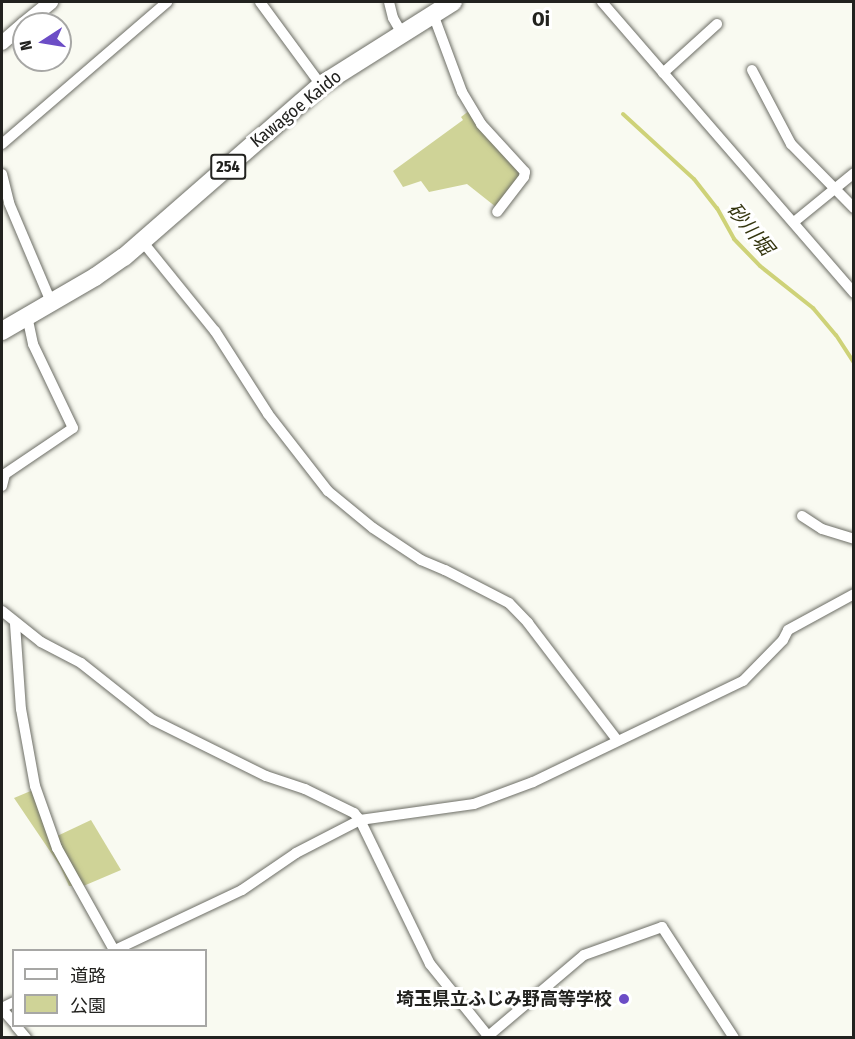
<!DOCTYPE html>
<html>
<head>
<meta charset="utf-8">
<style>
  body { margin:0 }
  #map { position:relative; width:855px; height:1039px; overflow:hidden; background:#f9faf1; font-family:"Fira Sans Condensed","Noto Sans JP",sans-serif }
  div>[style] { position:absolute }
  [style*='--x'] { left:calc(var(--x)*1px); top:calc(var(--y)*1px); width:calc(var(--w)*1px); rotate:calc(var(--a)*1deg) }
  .green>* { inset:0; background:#cfd397 }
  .stream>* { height:4px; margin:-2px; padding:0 2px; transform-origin:2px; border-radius:2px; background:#ced278 }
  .roads { filter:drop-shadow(0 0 2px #6d6e66) drop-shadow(0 0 2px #6d6e66) }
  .minor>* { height:10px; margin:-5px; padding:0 5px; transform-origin:5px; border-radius:5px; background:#fff }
  .tertiary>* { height:14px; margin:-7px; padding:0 7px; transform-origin:7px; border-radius:7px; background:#fff }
  .trunk>* { height:18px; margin:-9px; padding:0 9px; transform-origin:9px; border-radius:9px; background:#fff }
  .dots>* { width:16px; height:16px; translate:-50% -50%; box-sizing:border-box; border:3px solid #fff; border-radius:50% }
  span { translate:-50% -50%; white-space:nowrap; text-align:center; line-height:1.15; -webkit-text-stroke:6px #fff; paint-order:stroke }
  .shield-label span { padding:2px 4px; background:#fff; border:2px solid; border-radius:4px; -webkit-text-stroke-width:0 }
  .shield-label { font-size:16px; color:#22221f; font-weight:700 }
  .street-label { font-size:18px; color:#22221f }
  .poi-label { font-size:18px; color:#22221f; font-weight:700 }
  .right { translate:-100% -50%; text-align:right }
  .neighbourhood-label { font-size:20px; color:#22221f; font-weight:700 }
  .water-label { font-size:20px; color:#34350e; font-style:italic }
  .frame { position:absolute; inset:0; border:3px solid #22221f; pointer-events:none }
  .legend { position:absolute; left:12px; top:949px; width:195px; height:78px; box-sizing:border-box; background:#fff; border:2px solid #a7a7a5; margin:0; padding:8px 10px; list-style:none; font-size:18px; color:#22221f }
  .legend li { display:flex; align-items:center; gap:12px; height:30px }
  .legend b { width:30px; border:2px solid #a7a7a5 }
  .north { position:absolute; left:12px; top:12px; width:60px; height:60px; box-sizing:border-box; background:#fff; border:2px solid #a7a7a5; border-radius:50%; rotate:258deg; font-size:16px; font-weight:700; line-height:24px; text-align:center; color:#22221f }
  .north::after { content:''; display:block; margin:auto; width:21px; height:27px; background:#6c4dc6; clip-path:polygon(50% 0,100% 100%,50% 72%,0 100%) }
</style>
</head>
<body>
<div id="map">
  <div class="green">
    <i style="clip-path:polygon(470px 110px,519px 169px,519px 176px,496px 207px,467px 184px,429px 192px,421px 181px,403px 187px,393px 171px,463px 120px,461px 117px)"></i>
    <i style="clip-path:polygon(33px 790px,75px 886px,69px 886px,60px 866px,14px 798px)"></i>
    <i style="clip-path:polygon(91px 820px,121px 870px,81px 887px,55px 837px)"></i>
  </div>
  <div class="stream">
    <i style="--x:623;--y:114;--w:96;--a:42.5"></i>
    <i style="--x:694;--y:179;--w:37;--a:52"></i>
    <i style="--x:717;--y:208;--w:35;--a:61"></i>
    <i style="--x:734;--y:239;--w:37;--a:46"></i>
    <i style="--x:760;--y:266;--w:68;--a:38.4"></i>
    <i style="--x:813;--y:308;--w:35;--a:50"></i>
    <i style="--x:836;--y:335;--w:33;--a:57"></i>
  </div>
  <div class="roads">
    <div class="minor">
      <i style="--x:260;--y:2;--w:103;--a:53.7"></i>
      <i style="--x:389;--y:2;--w:16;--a:76"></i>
      <i style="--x:393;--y:18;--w:16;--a:60"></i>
      <i style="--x:602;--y:2;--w:385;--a:49.1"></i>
      <i style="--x:433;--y:14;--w:83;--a:69.6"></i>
      <i style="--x:462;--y:92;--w:37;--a:59"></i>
      <i style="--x:481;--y:124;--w:65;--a:47.5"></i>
      <i style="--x:525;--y:172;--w:5;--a:101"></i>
      <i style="--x:524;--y:177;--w:44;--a:127.6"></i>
      <i style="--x:752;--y:70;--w:84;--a:62.2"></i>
      <i style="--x:791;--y:144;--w:90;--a:45.5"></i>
      <i style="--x:663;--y:73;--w:73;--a:-42.2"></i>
      <i style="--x:2;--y:144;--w:218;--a:-40.7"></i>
      <i style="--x:2;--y:174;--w:30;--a:76"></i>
      <i style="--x:9;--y:203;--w:108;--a:67"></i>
      <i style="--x:794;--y:222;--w:77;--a:-39.2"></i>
      <i style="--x:142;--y:241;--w:116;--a:51"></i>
      <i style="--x:215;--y:331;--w:98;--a:57.4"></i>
      <i style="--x:268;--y:414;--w:98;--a:52.1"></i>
      <i style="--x:328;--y:491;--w:58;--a:39.4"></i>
      <i style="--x:373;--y:528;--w:58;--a:33.7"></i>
      <i style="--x:421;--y:560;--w:26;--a:23"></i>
      <i style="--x:445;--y:570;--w:72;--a:27.3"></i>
      <i style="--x:509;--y:603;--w:28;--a:46"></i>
      <i style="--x:528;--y:623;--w:147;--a:52.7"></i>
      <i style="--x:2;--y:486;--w:12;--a:-76"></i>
      <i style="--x:5;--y:474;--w:82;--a:-34.1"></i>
      <i style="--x:73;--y:428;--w:93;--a:-115.5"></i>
      <i style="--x:33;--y:344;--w:29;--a:-102"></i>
      <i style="--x:802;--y:516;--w:24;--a:33"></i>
      <i style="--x:822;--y:529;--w:34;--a:17"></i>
      <i style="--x:2;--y:611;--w:50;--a:38.5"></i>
      <i style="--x:41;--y:642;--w:45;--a:27.7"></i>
      <i style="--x:81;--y:663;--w:92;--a:38.4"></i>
      <i style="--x:153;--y:720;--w:126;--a:26.4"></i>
      <i style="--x:266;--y:776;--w:41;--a:18.4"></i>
      <i style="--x:305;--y:789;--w:55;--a:26.1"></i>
      <i style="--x:354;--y:813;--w:9;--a:49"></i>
      <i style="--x:360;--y:820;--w:160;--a:64.1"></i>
      <i style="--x:430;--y:964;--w:92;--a:51.1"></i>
      <i style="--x:15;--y:624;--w:85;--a:86"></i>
      <i style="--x:21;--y:709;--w:78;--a:79.7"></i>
      <i style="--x:35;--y:786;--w:66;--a:70.5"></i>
      <i style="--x:57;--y:848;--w:117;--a:60.8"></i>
      <i style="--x:115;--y:950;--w:140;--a:-25.3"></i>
      <i style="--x:242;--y:890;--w:65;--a:-34.4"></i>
      <i style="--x:296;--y:853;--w:72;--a:-27.3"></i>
      <i style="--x:360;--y:820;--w:115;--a:-8"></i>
      <i style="--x:474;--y:804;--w:63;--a:-20.4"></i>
      <i style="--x:533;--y:782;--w:233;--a:-25.7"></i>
      <i style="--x:743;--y:681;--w:57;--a:-45.7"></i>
      <i style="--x:783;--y:640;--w:11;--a:-63"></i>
      <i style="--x:788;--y:630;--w:75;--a:-28.6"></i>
      <i style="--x:2;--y:1008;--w:13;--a:-27"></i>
      <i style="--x:2;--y:1009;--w:18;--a:49"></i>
      <i style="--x:16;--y:1026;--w:16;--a:50"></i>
      <i style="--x:486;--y:1038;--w:128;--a:-40.3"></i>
      <i style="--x:584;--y:955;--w:83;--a:-19.7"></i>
      <i style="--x:662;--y:927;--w:132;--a:57"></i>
    </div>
    <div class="tertiary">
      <i style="--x:24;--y:24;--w:35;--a:-39"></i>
      <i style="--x:2;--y:43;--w:29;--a:-41"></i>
    </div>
    <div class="trunk">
      <i style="--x:2;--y:331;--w:108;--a:-30.1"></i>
      <i style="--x:95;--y:277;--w:35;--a:-35"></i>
      <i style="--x:124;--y:257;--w:262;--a:-41.1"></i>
      <i style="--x:321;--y:85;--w:156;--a:-32.2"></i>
    </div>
  </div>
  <div class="dots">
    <i style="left:624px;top:999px;background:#6c4dc6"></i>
  </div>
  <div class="shield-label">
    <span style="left:228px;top:167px">254</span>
  </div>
  <div class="street-label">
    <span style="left:296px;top:109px;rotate:-39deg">Kawagoe Kaido</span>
  </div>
  <div class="poi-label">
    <span class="right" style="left:612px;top:999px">埼玉県立ふじみ野高等学校</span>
  </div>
  <div class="neighbourhood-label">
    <span style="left:541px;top:19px">Oi</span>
  </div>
  <div class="water-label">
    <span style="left:750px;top:229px;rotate:51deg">砂川堀</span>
  </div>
  <div class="frame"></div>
  <ul class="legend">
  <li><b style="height:8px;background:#fff"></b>道路</li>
  <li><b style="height:16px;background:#cfd397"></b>公園</li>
  </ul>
  <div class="north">N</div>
</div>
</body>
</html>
